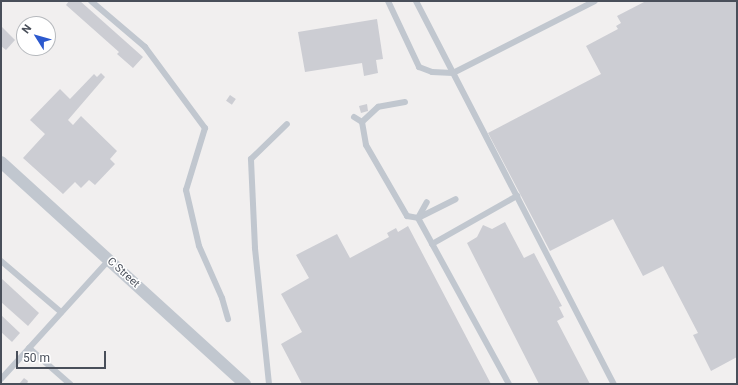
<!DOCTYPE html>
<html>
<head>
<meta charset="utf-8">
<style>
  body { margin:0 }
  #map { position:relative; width:738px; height:385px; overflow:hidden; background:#f1efef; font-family:Roboto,sans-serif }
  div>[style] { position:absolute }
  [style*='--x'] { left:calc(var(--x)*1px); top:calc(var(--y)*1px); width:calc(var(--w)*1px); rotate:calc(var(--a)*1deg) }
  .building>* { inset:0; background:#cccdd3; transform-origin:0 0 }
  .lane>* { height:6px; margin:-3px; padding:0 3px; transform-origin:3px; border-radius:3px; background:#c1c7cf }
  .street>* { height:12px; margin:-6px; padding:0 6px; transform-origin:6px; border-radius:6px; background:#c1c7cf }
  span { translate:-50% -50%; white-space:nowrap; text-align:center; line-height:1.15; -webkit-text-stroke:3px #fff; paint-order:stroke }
  .street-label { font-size:11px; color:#494f5a }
  .frame { position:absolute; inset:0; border:2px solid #494f5a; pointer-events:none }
  .north { position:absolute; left:16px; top:16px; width:40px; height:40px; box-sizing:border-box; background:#fff; border:1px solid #b6b9bd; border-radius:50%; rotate:307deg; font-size:11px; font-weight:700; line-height:16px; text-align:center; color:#494f5a }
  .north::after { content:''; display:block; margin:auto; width:14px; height:18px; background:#2c59ce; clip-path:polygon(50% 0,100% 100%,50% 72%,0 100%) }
  .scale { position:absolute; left:16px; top:351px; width:90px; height:18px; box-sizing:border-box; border:2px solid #494f5a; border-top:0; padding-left:5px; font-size:12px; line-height:14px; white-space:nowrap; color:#494f5a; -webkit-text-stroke:3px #fff; paint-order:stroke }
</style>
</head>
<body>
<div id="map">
  <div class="building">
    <i style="clip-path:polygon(69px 1px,80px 1px,143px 57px,133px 68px,117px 54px,119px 52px,66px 5px)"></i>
    <i style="clip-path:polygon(646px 1px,737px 1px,737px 357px,711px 371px,693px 335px,698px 333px,663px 266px,643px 276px,613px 219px,550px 251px,488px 133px,601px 74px,586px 46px,618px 29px,616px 26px,621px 23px,617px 16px)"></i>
    <i style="clip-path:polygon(377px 19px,383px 59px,376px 60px,378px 73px,364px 76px,362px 63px,305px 72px,298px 32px)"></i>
    <i style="clip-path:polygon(1px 26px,15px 40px,6px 50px,1px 46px)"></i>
    <i style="clip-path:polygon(101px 73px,105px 77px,68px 120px,73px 125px,81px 116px,117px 151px,110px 159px,115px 164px,95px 185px,89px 180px,81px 188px,75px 182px,63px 194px,23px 158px,45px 134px,30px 120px,60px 89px,70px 99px,94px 74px,97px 77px)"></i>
    <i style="left:230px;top:95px;width:7px;height:7px;rotate:34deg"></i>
    <i style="clip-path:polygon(367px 104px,368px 111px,361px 113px,359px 106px)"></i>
    <i style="clip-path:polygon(505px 222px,524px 258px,534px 253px,562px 306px,559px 307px,564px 317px,557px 321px,590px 384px,539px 384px,467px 243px,477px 237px,483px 225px,492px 229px)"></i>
    <i style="clip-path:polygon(408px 226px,491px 384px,302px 384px,281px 344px,302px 332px,281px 294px,309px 278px,296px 255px,337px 234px,350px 258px,389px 237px,387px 233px,396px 228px,398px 232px)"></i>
    <i style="clip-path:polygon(1px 278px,39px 313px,28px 326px,1px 302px)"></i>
    <i style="clip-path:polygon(1px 315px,20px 333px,12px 342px,1px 332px)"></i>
    <i style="clip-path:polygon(24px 378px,28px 381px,27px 384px,19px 384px)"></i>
  </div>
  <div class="lane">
    <i style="--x:91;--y:1;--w:71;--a:40.4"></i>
    <i style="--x:145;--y:47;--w:101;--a:53.5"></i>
    <i style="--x:205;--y:128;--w:65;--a:107"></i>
    <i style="--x:186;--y:190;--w:57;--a:76.9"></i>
    <i style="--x:199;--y:246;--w:57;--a:66.1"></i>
    <i style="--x:222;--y:298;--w:22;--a:74"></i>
    <i style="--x:388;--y:1;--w:73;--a:64.8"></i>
    <i style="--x:419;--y:67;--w:14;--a:21"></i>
    <i style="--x:432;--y:72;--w:21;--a:3"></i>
    <i style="--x:453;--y:73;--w:159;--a:-26.9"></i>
    <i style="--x:416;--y:1;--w:431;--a:62.7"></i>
    <i style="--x:405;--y:102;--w:27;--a:170"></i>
    <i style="--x:378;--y:107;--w:22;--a:137"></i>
    <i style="--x:362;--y:122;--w:23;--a:80"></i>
    <i style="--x:366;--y:145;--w:82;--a:60"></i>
    <i style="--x:407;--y:216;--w:11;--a:10"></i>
    <i style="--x:418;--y:218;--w:42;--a:-26.6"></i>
    <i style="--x:354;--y:117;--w:9;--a:32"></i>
    <i style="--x:418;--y:218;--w:189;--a:61.3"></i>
    <i style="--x:418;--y:218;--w:18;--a:-61"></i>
    <i style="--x:432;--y:244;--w:98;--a:-29.5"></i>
    <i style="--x:1;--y:261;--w:79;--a:40.4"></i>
    <i style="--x:29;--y:348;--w:55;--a:41.3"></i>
    <i style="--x:1;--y:379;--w:161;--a:-47.8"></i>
    <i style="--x:269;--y:384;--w:137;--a:-95.9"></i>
    <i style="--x:255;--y:248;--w:89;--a:-92.6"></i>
    <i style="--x:251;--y:159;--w:50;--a:-44.2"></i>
  </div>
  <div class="street">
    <i style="--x:1;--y:162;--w:330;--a:42.3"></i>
  </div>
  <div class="street-label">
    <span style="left:123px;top:273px;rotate:42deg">C Street</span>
  </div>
  <div class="frame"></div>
  <div class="north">N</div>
  <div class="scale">50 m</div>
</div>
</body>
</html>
